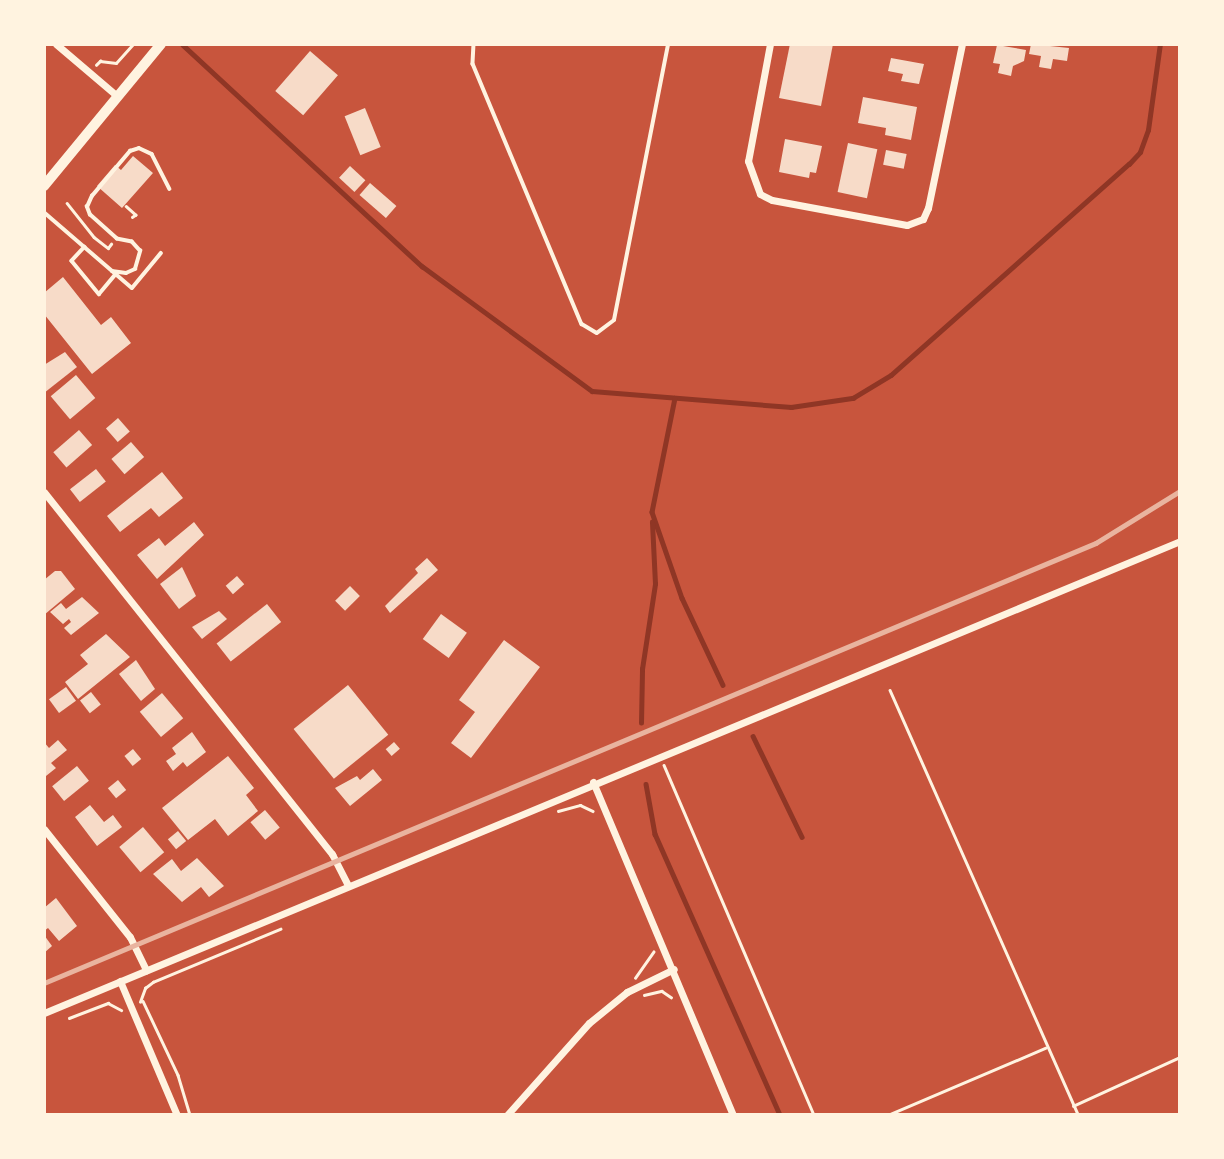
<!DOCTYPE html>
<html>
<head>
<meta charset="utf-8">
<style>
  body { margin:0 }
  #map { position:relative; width:1224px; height:1159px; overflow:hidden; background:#c8553d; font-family:Bitter,serif }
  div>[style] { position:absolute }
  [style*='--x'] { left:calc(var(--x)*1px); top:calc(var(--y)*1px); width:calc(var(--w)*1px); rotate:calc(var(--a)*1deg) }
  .stream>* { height:4.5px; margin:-2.25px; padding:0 2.25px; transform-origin:2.25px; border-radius:2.25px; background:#8f3625 }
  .building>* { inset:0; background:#f7dbc8; transform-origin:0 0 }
  .path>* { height:2.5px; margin:-1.25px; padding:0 1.25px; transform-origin:1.25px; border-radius:1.25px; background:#fff3e0 }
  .service>* { height:3.5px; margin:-1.75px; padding:0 1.75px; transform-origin:1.75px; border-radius:1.75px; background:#fff3e0 }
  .minor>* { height:7px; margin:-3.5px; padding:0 3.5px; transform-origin:3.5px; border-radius:3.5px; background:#fff3e0 }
  .secondary>* { height:10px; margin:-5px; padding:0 5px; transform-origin:5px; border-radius:5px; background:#fff3e0 }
  .rail>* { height:4.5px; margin:-2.25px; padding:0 2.25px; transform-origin:2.25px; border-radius:2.25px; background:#e9b49f }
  span { translate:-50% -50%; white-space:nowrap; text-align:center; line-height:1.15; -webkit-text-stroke:7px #fff3e0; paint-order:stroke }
  .frame { position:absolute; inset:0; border:46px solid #fff3e0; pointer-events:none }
</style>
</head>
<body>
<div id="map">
  <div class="stream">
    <i style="--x:183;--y:45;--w:326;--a:42.8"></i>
    <i style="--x:422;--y:266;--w:211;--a:36.3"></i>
    <i style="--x:592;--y:391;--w:200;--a:4.6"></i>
    <i style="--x:791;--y:407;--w:63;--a:-8.3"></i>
    <i style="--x:853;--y:398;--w:44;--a:-31.2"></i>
    <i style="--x:891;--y:375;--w:318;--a:-41.6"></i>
    <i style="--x:1129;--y:164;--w:16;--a:-47"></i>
    <i style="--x:1140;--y:152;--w:23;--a:-70"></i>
    <i style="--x:1148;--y:130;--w:87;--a:-82.1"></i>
    <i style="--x:675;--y:398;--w:116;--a:101.4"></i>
    <i style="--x:652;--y:512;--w:91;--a:70.8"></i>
    <i style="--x:682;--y:598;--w:96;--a:64.8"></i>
    <i style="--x:641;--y:723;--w:54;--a:-88.9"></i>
    <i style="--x:642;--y:669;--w:86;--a:-81.3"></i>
    <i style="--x:655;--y:584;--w:62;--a:-92.8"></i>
    <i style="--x:753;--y:736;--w:112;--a:64.1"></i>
    <i style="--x:646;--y:784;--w:51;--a:79.8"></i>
    <i style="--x:655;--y:834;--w:308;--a:66"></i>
  </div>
  <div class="building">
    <i style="clip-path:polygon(790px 44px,833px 44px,821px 106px,779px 98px)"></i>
    <i style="clip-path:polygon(1031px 44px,1069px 48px,1067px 61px,1053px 59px,1051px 69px,1039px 67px,1041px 56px,1029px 54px)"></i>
    <i style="clip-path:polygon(997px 45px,1026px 50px,1024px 61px,1013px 66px,1011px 76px,998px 73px,1000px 64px,993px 63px)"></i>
    <i style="left:310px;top:51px;width:37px;height:53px;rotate:41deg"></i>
    <i style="clip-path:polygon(891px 58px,924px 64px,919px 84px,901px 81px,903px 74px,888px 71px)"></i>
    <i style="clip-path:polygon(863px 97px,917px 107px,911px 140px,885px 135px,886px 128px,858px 123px)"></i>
    <i style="left:365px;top:108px;width:42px;height:22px;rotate:68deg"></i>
    <i style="clip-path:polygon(785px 139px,822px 146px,816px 173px,810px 172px,809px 178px,779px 172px)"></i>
    <i style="left:848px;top:143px;width:30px;height:50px;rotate:12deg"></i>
    <i style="left:886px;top:150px;width:21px;height:15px;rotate:11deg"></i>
    <i style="clip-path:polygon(133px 156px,153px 173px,122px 208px,97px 186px,115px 165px,121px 170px)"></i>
    <i style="left:350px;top:166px;width:21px;height:16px;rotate:43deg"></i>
    <i style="left:370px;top:183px;width:35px;height:16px;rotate:41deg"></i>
    <i style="clip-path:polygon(63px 277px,101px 325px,111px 317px,131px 343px,92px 374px,44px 314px,44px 293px)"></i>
    <i style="clip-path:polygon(65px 352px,77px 367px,44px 393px,44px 365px)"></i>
    <i style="left:76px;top:375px;width:30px;height:33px;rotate:50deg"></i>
    <i style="left:118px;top:418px;width:18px;height:16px;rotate:49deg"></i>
    <i style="left:79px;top:430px;width:20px;height:34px;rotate:49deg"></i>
    <i style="left:131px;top:442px;width:20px;height:26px;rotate:49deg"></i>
    <i style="left:96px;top:469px;width:16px;height:33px;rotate:52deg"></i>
    <i style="clip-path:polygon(162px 472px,183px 498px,159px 517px,151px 508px,120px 532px,107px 516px)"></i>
    <i style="clip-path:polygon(194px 522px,204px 535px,157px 579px,137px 555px,159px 538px,165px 546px)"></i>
    <i style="clip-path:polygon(427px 558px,438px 570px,390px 613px,385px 606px,418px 573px,415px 569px)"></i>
    <i style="clip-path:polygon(182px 567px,196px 596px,179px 609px,160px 584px)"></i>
    <i style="clip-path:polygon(55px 571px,61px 571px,75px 589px,44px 615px,44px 580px)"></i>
    <i style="left:237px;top:576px;width:11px;height:15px;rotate:49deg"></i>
    <i style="left:350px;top:586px;width:14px;height:21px;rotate:45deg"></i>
    <i style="clip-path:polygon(82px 597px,99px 613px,71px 635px,64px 628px,71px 622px,69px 619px,63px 624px,50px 612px,61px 603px,66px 609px)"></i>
    <i style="left:267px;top:604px;width:23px;height:64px;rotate:52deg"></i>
    <i style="clip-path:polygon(219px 611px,227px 619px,202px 639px,192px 627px)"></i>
    <i style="left:441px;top:614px;width:32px;height:31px;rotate:36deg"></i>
    <i style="clip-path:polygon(106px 634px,130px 657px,78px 699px,65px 682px,88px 664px,80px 655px)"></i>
    <i style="clip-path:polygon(504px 640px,540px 667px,471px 758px,451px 743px,475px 712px,459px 700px)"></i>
    <i style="clip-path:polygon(136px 660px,155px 689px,141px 701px,119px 674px)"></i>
    <i style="left:348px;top:685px;width:64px;height:70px;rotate:51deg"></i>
    <i style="left:66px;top:687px;width:17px;height:21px;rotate:54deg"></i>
    <i style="left:91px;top:692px;width:16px;height:14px;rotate:52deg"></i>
    <i style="left:162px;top:693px;width:33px;height:29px;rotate:50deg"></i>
    <i style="clip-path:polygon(192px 732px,206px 752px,187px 767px,183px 762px,173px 771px,166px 761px,176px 754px,172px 748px)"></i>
    <i style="clip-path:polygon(58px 740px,67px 750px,51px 763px,56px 768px,46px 776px,44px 742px,49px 748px)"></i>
    <i style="left:394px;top:742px;width:9px;height:11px;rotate:49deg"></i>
    <i style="left:133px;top:749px;width:13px;height:11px;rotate:51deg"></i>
    <i style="clip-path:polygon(228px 756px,254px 788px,246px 795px,258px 811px,228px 836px,215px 819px,188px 840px,162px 808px)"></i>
    <i style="left:77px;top:766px;width:19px;height:32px;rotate:51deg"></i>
    <i style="clip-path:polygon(373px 769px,382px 780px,350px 806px,335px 788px,357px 776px,360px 780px)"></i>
    <i style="left:118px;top:780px;width:13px;height:13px;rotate:51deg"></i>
    <i style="clip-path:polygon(90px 805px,104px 822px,113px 815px,122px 827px,97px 846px,75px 817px)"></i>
    <i style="left:265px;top:810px;width:23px;height:19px;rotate:50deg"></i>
    <i style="left:143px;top:827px;width:33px;height:31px;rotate:50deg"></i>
    <i style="left:178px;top:831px;width:13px;height:13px;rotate:51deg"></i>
    <i style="clip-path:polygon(197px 858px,224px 886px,209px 897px,201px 887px,182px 902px,153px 874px,172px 859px,181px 871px)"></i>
    <i style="clip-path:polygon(56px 898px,77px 926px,59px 941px,48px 928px,44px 931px,44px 908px)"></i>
    <i style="clip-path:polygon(44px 935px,52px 946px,44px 953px)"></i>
  </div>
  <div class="path">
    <i style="--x:96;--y:65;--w:6;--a:-45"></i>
    <i style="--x:100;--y:61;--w:16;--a:7"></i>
    <i style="--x:116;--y:63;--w:25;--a:-48"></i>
    <i style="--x:67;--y:203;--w:43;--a:51.5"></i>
    <i style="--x:94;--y:237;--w:18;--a:38"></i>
    <i style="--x:108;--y:248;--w:5;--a:-53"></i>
    <i style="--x:126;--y:206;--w:13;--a:42"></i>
    <i style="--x:136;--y:215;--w:4;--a:146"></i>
    <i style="--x:890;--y:690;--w:465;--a:66.1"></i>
    <i style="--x:664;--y:765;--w:381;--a:66.8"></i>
    <i style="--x:558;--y:811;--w:23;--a:-15"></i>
    <i style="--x:580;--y:805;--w:14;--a:25"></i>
    <i style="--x:635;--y:978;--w:32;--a:-55"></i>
    <i style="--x:644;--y:995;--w:18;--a:-13"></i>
    <i style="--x:662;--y:991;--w:11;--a:34"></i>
    <i style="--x:143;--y:1001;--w:82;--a:64.7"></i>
    <i style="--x:178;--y:1075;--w:42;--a:73.3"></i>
    <i style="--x:140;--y:1002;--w:15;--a:-70"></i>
    <i style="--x:145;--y:988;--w:10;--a:-37"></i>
    <i style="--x:153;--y:982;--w:138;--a:-22.7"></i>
    <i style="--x:69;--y:1018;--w:42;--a:-21"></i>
    <i style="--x:108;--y:1003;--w:15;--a:28"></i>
    <i style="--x:1073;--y:1106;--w:118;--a:-24.6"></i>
    <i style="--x:888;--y:1115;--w:171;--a:-23.1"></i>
  </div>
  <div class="service">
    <i style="--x:474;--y:44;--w:20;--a:93"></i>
    <i style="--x:473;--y:64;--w:282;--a:67.3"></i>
    <i style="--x:582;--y:324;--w:17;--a:31"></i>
    <i style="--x:597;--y:333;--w:21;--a:-37"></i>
    <i style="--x:614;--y:320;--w:281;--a:-78.9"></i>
    <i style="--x:44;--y:212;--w:116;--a:40.8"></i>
    <i style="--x:132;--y:288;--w:45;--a:-50.4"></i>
    <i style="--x:85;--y:247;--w:19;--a:133"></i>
    <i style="--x:72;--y:261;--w:43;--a:50.7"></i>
    <i style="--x:99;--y:294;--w:26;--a:-50"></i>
    <i style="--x:112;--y:271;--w:14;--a:8"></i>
    <i style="--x:126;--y:273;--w:10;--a:-24"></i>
    <i style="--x:135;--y:269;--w:19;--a:-74"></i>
    <i style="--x:140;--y:251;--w:12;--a:-132"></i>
    <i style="--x:132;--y:242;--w:15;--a:-169"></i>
    <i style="--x:117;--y:239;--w:36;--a:-138"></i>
    <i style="--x:90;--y:215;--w:9;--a:-111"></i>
    <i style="--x:87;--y:207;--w:12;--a:-66"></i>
    <i style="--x:92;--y:196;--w:59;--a:-49.8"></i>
    <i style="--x:130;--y:151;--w:9;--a:-18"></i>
    <i style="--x:139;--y:148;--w:14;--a:25"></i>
    <i style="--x:152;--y:154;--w:39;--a:63"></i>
  </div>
  <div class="minor">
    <i style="--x:56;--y:44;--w:80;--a:40.4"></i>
    <i style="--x:770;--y:44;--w:119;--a:100.6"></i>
    <i style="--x:748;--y:161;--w:35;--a:70"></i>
    <i style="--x:760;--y:194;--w:13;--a:27"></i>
    <i style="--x:772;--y:200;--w:137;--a:10.5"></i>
    <i style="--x:907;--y:225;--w:17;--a:-21"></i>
    <i style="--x:923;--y:219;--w:12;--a:-66"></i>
    <i style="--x:928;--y:208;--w:167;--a:-78.3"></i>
    <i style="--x:44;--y:492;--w:463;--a:51.5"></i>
    <i style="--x:332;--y:854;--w:35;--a:63"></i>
    <i style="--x:593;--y:782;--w:361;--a:67.2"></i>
    <i style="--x:44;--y:829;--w:138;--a:51.5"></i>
    <i style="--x:130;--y:937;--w:37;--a:64"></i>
    <i style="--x:120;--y:981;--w:146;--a:67"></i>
    <i style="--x:44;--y:1013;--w:1230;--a:-22.56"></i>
    <i style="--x:507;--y:1115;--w:123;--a:-48.3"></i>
    <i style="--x:589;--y:1023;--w:49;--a:-39.2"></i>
    <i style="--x:627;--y:992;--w:52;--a:-26.1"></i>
  </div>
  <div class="secondary">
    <i style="--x:44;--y:186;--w:184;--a:-50.5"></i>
  </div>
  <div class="rail">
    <i style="--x:44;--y:983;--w:1140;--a:-22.7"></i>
    <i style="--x:1096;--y:543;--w:99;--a:-31.8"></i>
  </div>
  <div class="frame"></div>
</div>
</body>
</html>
